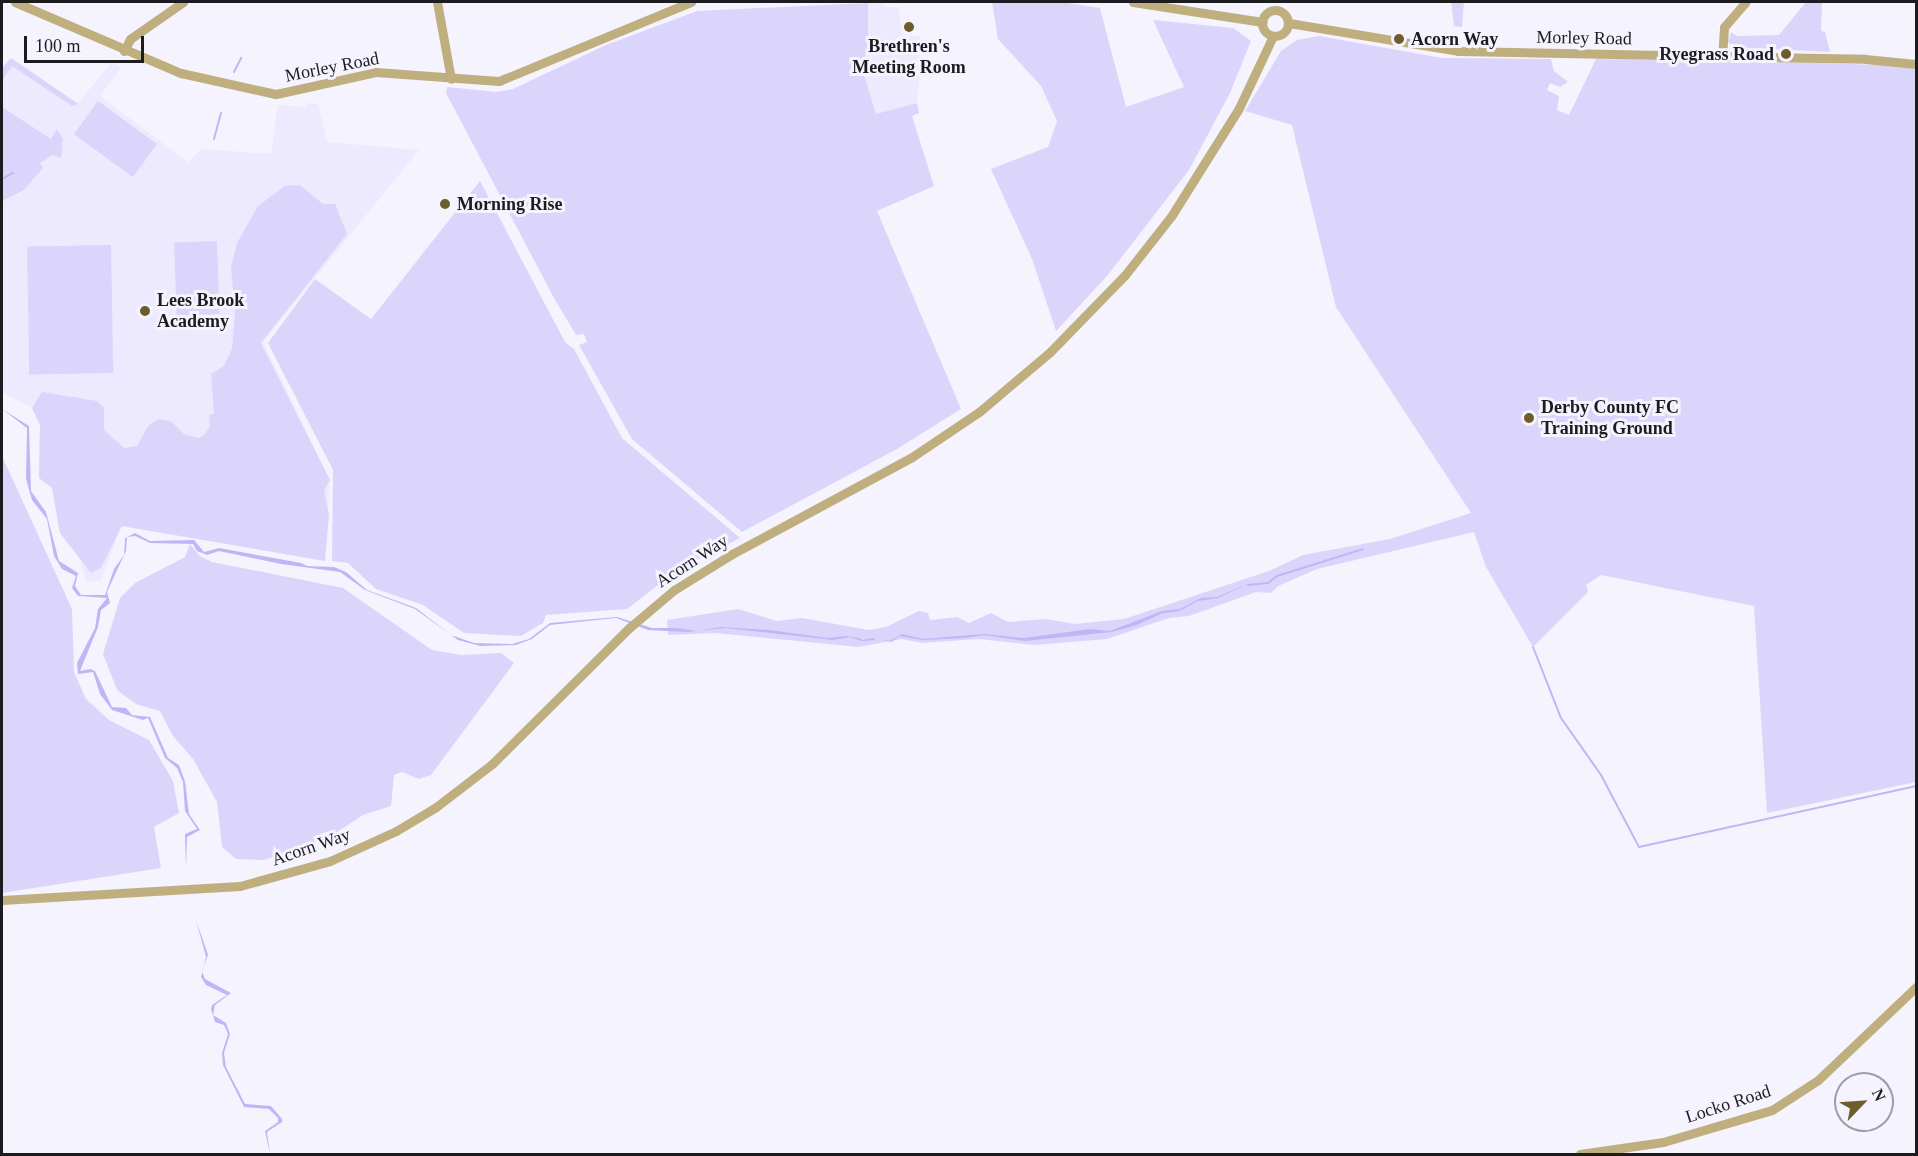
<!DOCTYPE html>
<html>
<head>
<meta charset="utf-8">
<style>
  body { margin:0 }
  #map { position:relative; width:1918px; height:1156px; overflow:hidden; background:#f5f3fd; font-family:"Times New Roman",serif }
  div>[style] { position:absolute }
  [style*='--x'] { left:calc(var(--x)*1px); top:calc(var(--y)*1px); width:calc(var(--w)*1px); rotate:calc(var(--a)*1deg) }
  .built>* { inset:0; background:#edeaff }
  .green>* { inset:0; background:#dbd5fb; transform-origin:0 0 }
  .water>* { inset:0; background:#c1b5f6 }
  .stream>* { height:2px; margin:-1px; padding:0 1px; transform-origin:1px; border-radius:1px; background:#c1b5f6 }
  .minor>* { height:9px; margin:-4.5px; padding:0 4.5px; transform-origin:4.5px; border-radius:4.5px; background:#bfaf7e }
  .minor>.ring { margin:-4.5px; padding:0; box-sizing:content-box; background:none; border:9px solid #bfaf7e; border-radius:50% }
  .dots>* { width:16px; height:16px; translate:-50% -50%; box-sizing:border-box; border:3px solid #f5f3fd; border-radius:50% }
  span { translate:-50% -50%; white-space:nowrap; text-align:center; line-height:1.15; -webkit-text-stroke:6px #f5f3fd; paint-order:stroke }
  .street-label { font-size:18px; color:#1c1c20 }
  .poi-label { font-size:18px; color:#1c1c20; font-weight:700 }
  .left { translate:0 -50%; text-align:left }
  .right { translate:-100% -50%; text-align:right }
  .frame { position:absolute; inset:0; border:3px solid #1c1c20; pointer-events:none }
  .north { position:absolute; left:1834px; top:1072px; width:60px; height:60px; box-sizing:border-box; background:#f5f3fd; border:2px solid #9e9da5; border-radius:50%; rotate:65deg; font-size:16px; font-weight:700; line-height:24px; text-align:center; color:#1c1c20 }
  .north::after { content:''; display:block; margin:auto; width:21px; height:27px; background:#6c5d2b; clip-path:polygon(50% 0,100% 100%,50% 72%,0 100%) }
  .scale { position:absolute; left:24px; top:36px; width:120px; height:27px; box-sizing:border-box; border:3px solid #1c1c20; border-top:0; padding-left:8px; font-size:18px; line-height:21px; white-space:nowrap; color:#1c1c20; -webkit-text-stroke:4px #f5f3fd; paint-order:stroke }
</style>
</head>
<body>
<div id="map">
  <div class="built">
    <i style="clip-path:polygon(882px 2px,886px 7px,898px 7px,903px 35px,920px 37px,920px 68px,917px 103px,876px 115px,860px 65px,868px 48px,868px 3px)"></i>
    <i style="clip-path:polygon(11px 58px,78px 103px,112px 62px,121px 68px,100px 96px,188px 162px,202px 149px,271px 154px,278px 105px,306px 107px,307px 103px,318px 104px,327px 142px,419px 150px,263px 342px,330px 480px,325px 561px,121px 526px,101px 581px,86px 582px,80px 558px,60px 533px,52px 487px,39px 478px,40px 425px,32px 408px,2px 392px,2px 68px)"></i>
  </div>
  <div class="green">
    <i style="clip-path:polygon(992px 2px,1061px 2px,1100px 8px,1126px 107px,1184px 87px,1153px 20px,1233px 28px,1251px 41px,1230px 93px,1189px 170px,1107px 276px,1056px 331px,1032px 259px,991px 169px,1048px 147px,1057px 121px,1041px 86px,998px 39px)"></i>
    <i style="clip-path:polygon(1451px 2px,1464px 2px,1462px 27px,1454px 26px)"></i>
    <i style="clip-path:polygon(1806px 2px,1822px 2px,1821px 31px,1825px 32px,1830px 52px,1734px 47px,1728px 42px,1731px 32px,1737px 36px,1779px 35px)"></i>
    <i style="clip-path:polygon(868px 3px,868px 48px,861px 65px,876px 114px,917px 103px,919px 113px,912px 116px,934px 186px,877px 211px,961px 409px,897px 449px,742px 532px,632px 439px,579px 345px,587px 342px,584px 334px,576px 335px,554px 298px,446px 93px,447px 87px,497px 92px,513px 89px,606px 45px,697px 11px)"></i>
    <i style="clip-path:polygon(1319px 36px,1442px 58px,1551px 59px,1554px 71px,1568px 82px,1560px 87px,1550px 83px,1547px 90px,1559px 96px,1557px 110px,1569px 115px,1596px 59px,1763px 61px,1905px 66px,1916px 70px,1916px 782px,1767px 813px,1754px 606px,1601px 575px,1586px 585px,1588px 592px,1533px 647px,1486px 567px,1474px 532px,1317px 569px,1278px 586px,1271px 593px,1256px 592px,1189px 616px,1169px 618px,1107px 639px,1034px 645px,978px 639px,922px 643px,902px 639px,858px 647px,715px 633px,668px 635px,667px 620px,738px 609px,777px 621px,802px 618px,869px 630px,886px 627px,919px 611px,928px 613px,930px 620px,957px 617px,969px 623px,991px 613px,1008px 622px,1045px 619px,1075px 624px,1124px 619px,1269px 571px,1303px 555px,1390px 539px,1471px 513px,1336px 307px,1292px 125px,1245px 111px,1281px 51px,1297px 40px)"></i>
    <i style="clip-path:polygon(11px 58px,14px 60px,78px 104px,72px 106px,12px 66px,2px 81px,2px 68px)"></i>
    <i style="left:98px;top:101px;width:73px;height:41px;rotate:36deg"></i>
    <i style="clip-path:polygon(2px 107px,51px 139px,57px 129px,63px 139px,61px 158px,53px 155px,40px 163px,43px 168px,24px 190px,2px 201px)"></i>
    <i style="clip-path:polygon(480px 181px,565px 342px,574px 349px,622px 438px,740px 538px,676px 571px,627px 609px,546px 615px,543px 623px,521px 636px,464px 633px,423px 605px,376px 589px,348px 563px,332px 561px,333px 470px,268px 343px,315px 279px,371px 319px)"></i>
    <i style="clip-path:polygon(300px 185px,323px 204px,335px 204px,347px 234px,261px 343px,330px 480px,324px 490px,329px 515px,325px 561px,122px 526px,101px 568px,91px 573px,60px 533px,52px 488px,39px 478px,40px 425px,32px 408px,42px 392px,97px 401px,104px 408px,104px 430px,124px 448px,137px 446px,148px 426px,158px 419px,171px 421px,184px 434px,198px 438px,204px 435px,210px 426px,209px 415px,214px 414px,211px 374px,224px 366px,232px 349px,235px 313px,231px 268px,237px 243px,258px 206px,285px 186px)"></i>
    <i style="left:217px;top:241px;width:73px;height:43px;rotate:88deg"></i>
    <i style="left:111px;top:245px;width:128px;height:84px;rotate:89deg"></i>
    <i style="clip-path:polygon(2px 456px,72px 609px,74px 672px,86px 699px,109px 720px,149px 740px,173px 781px,179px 813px,154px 827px,161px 868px,2px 893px)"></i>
    <i style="clip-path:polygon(190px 544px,200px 556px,212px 562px,343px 588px,432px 650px,461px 655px,501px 653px,514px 663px,431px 775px,419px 779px,402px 772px,394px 775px,391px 806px,363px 815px,328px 838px,264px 860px,236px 859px,222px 847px,217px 802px,193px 759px,173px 736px,160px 711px,136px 704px,117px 690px,103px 654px,120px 598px,135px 583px,185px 557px)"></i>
  </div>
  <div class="water">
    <i style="clip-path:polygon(2px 409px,29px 426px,31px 491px,46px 512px,59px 561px,78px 573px,75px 586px,81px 595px,105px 595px,114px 569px,124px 555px,125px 538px,135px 533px,150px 541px,194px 540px,204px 552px,219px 548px,301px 563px,307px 566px,334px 567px,346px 572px,367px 590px,416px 608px,451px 635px,474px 643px,512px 644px,529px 639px,550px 623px,617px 617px,652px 628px,677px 628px,697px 631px,721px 627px,769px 630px,828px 638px,846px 636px,858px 638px,863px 640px,873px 638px,876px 640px,862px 641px,850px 637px,833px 640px,725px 628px,687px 632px,648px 630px,616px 618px,550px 625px,532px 639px,516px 645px,480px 646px,458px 640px,415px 609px,365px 590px,340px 572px,281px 564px,219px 551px,207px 555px,197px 551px,193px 544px,150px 543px,135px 536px,127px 537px,126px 551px,107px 592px,110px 603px,101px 610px,98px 627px,80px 671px,90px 669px,95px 671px,112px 707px,126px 708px,132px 715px,150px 717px,168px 758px,179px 765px,185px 781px,189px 814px,200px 830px,187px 837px,186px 868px,185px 834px,197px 829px,185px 811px,183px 782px,177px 768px,165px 758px,148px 718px,143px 720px,112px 710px,100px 694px,93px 672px,78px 674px,77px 663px,95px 628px,98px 609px,107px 598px,78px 596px,72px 588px,76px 576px,62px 569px,54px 556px,47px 519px,32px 500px,26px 479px,27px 428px)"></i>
    <i style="clip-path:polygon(1250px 583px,1218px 598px,1198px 601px,1179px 611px,1163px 613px,1137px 625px,1112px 632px,1025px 641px,984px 635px,965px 638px,922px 640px,900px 636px,891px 642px,879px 639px,890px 641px,902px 634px,923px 639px,984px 634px,1024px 638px,1090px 629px,1110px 631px,1162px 611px,1180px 609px,1201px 598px,1217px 597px)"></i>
    <i style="clip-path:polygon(196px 920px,208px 955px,202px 971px,205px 979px,231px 993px,215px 1005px,213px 1015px,226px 1023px,230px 1034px,224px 1053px,226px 1067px,245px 1104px,271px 1106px,282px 1119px,282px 1122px,267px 1132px,270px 1154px,265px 1131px,278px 1122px,278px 1118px,269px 1109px,244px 1107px,223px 1065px,222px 1053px,228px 1034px,224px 1025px,215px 1022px,211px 1009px,212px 1005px,227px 995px,206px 985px,201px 977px,206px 957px)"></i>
  </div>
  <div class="stream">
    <i style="--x:234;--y:72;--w:16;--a:-63"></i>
    <i style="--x:214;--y:139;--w:27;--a:-75"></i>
    <i style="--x:2;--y:179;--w:13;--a:-29"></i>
    <i style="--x:1248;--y:585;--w:20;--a:-6"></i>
    <i style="--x:1268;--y:583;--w:11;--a:-38"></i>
    <i style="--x:1277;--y:576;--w:90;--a:-17.4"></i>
    <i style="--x:1533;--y:647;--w:76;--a:68.5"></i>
    <i style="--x:1561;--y:718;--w:70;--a:54.9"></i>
    <i style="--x:1601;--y:775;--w:81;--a:62.2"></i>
    <i style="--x:1639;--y:847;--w:284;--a:-12.4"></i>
  </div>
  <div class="minor">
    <i style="--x:15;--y:2;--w:181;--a:23.2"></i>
    <i style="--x:181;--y:73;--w:97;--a:12.5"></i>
    <i style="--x:276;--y:94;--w:102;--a:-12.4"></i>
    <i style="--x:376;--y:72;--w:123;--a:4.2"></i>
    <i style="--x:499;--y:81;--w:208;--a:-22.4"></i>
    <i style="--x:437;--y:2;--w:78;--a:79.7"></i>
    <i style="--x:1133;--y:2;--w:131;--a:8.8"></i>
    <i class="ring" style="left:1262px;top:10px;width:17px;height:17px"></i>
    <i style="--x:1289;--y:23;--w:171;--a:9.4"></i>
    <i style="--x:1458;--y:51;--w:407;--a:1.1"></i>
    <i style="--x:1865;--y:59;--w:51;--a:5.6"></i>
    <i style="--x:124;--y:51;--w:13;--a:-63"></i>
    <i style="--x:130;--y:39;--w:65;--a:-34.9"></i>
    <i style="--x:1722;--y:57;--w:30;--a:-86"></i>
    <i style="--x:1724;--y:27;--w:33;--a:-49"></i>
    <i style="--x:2;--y:900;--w:238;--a:-3.4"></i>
    <i style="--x:240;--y:886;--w:93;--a:-15.5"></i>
    <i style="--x:330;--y:861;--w:72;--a:-24.4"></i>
    <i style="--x:396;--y:831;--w:47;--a:-31"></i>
    <i style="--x:436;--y:807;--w:71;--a:-37.5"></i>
    <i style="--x:492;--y:764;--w:193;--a:-44.8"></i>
    <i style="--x:629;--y:628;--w:59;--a:-40.2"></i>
    <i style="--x:674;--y:590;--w:68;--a:-31.8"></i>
    <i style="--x:732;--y:554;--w:204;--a:-28.3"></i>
    <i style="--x:912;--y:457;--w:81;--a:-33.9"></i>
    <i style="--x:979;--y:412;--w:93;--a:-40.2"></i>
    <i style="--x:1050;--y:352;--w:107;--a:-45.8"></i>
    <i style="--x:1125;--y:275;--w:76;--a:-51.9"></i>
    <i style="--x:1172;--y:215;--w:126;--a:-57.9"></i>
    <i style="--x:1239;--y:108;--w:80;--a:-64.7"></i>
    <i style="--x:1580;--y:1154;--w:84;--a:-8.2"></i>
    <i style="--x:1663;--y:1142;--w:114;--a:-16.4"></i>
    <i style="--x:1772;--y:1110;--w:55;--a:-33.1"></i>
    <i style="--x:1818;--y:1080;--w:135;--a:-43.5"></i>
  </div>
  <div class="dots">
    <i style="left:909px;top:27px;background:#6c5d2b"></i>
    <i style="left:1399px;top:39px;background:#6c5d2b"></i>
    <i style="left:1786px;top:54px;background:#6c5d2b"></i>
    <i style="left:445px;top:204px;background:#6c5d2b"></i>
    <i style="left:145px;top:311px;background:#6c5d2b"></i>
    <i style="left:1529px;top:418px;background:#6c5d2b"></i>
  </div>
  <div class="street-label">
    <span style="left:1584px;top:38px;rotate:1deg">Morley Road</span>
    <span style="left:332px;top:67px;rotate:-11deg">Morley Road</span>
    <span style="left:692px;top:561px;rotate:-33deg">Acorn Way</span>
    <span style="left:311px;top:847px;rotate:-19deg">Acorn Way</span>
    <span style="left:1728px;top:1104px;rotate:-18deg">Locko Road</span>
  </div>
  <div class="poi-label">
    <span class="left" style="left:1411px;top:39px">Acorn Way</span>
    <span style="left:909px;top:57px">Brethren's<br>Meeting Room</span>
    <span class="right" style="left:1774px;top:54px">Ryegrass Road</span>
    <span class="left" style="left:457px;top:204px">Morning Rise</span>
    <span class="left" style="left:157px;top:311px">Lees Brook<br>Academy</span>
    <span class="left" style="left:1541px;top:418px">Derby County FC<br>Training Ground</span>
  </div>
  <div class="frame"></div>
  <div class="north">N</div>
  <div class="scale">100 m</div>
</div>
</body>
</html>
